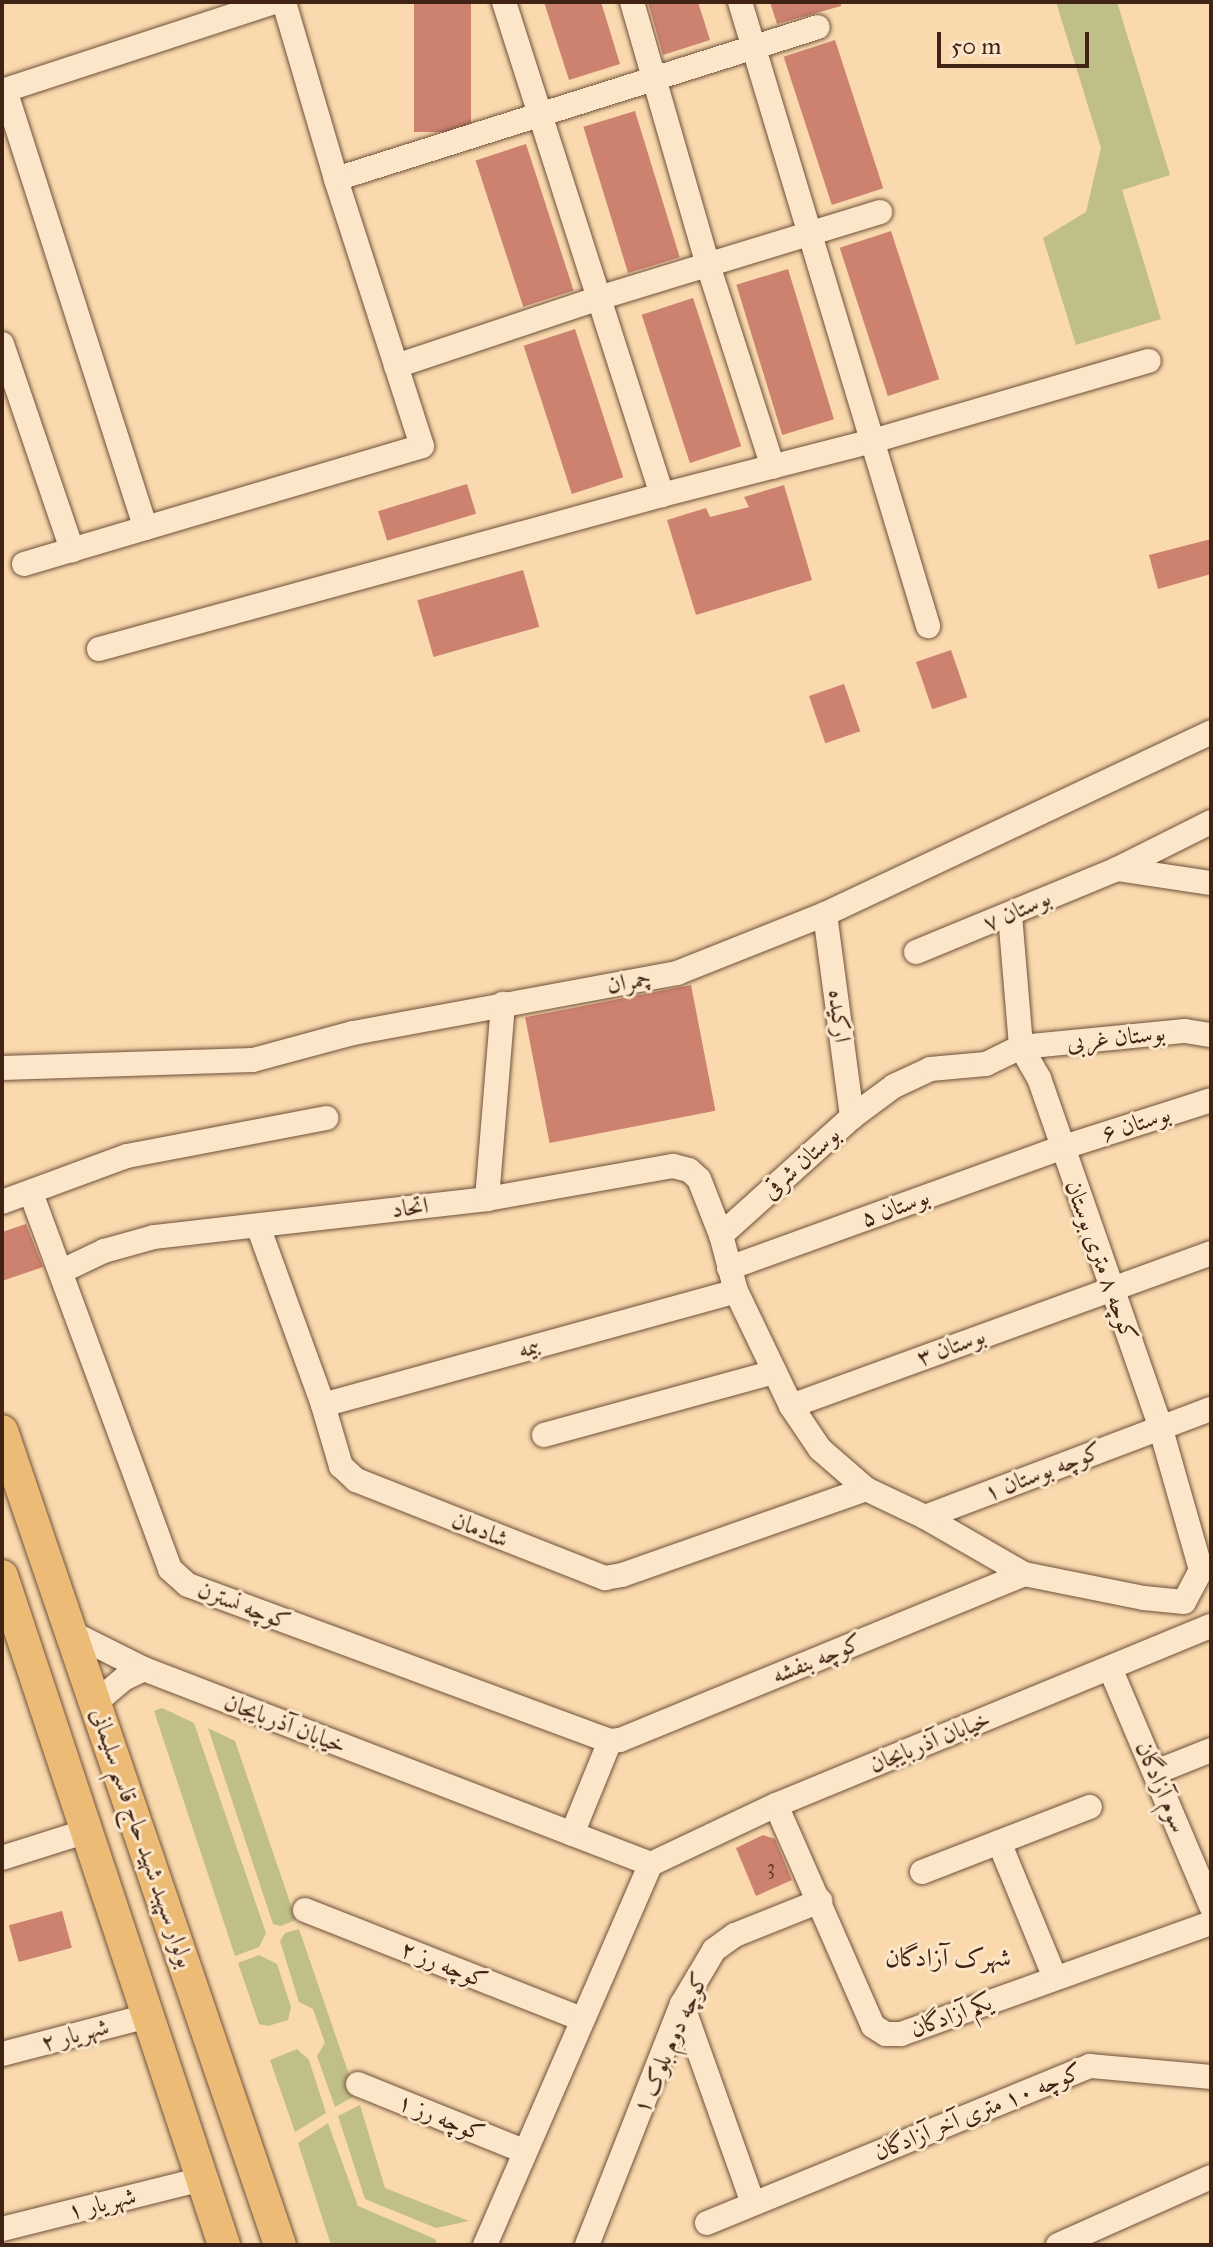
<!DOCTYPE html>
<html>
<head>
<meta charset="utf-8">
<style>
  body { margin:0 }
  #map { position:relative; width:1213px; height:2247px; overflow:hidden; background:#f9d9ad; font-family:"IM FELL Great Primer",Amiri,serif }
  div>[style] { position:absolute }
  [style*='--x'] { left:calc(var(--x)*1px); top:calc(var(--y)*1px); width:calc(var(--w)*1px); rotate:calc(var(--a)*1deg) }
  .green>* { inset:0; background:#c0bf88 }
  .building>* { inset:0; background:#cd816f; transform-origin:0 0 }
  .roads { filter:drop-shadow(0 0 2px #6f503b) drop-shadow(0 0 2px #6f503b) }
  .minor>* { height:24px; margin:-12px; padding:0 12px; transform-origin:12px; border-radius:12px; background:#fbe6ca }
  .major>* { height:32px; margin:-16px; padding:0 16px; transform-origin:16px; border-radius:16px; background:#ecbc76 }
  span { translate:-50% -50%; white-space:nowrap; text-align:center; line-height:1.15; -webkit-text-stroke:6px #fbe6ca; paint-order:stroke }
  .number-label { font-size:20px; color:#643a2c }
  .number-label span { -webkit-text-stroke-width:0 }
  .street-label { font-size:24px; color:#412315 }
  .neighbourhood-label { font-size:26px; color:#412315 }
  .frame { position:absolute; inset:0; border:4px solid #412315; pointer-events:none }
  .scale { position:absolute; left:937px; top:32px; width:152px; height:36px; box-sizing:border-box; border:4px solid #412315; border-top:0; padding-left:10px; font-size:24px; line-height:28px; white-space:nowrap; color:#412315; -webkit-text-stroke:6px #fbe6ca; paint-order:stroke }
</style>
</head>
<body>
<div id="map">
  <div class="green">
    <i style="clip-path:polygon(1056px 2px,1117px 2px,1170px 175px,1122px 190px,1161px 319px,1076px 345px,1043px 238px,1086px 212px,1101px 148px)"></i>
    <i style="clip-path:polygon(162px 1708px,194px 1723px,266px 1933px,259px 1947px,235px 1956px,154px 1711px)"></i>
    <i style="clip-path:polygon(208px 1728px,235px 1741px,296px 1920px,281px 1926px,273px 1924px)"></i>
    <i style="clip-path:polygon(299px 1929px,356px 2095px,335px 2107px,317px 2056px,325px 2043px,313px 2009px,299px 2002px,280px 1941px,285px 1933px)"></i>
    <i style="clip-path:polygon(259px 1955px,277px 1964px,291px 2007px,288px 2020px,268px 2026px,259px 2024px,238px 1963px)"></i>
    <i style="clip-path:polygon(297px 2049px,309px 2060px,326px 2113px,295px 2132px,270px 2060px)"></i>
    <i style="clip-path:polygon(360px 2105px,385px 2188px,469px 2221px,436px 2228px,365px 2199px,338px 2116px)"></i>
    <i style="clip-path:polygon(328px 2123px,358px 2206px,435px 2239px,438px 2245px,331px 2245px,298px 2143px)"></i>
  </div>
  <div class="building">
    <i style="left:414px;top:2px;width:57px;height:130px"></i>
    <i style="clip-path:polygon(544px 2px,601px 2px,620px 64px,569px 80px)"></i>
    <i style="clip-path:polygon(648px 2px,698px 2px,710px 40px,663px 55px)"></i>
    <i style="clip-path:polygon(770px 2px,841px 2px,841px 6px,777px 24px)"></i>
    <i style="left:835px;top:40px;width:156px;height:54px;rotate:72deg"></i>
    <i style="left:635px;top:111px;width:153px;height:54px;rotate:73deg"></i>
    <i style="left:526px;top:144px;width:154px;height:53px;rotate:72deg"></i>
    <i style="left:891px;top:231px;width:156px;height:54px;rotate:72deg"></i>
    <i style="left:788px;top:269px;width:157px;height:54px;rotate:73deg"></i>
    <i style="left:693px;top:298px;width:156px;height:54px;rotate:72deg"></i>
    <i style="left:575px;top:329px;width:156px;height:54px;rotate:72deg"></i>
    <i style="left:467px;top:484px;width:31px;height:93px;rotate:73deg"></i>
    <i style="clip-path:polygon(784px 485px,812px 580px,696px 615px,667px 520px,706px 508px,710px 517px,749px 507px,744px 497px)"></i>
    <i style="clip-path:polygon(1211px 539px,1211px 574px,1158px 589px,1149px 555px)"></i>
    <i style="left:523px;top:570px;width:59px;height:110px;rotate:74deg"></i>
    <i style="left:951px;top:650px;width:50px;height:37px;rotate:71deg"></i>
    <i style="left:844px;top:684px;width:50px;height:37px;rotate:71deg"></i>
    <i style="left:691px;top:985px;width:128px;height:169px;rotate:79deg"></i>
    <i style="clip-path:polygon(26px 1224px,43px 1267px,2px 1281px,2px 1232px)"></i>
    <i style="clip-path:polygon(763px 1835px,775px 1839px,792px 1880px,756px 1896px,736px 1848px)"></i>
    <i style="left:62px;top:1911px;width:38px;height:55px;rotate:75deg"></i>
  </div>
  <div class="roads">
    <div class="minor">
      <i style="--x:504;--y:2;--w:518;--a:72.23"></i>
      <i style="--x:632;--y:2;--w:274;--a:73.9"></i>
      <i style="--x:708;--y:265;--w:212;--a:72.2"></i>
      <i style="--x:740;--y:2;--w:652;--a:73.23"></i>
      <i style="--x:5;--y:90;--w:460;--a:72.2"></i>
      <i style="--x:2;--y:91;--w:286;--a:-18.1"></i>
      <i style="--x:336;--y:179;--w:505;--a:-17.5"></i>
      <i style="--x:2;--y:344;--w:218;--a:71.2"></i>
      <i style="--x:396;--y:366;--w:214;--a:-18.5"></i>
      <i style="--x:599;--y:298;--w:294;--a:-17"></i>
      <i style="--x:24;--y:564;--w:415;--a:-16.5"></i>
      <i style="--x:422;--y:446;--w:281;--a:-107.9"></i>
      <i style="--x:336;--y:179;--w:184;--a:-106.4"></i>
      <i style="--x:99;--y:649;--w:584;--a:-15.3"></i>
      <i style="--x:662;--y:495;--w:218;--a:-14.4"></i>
      <i style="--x:873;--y:441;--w:287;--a:-16.2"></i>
      <i style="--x:1117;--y:869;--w:95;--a:8.5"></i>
      <i style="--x:825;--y:914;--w:205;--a:82.4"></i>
      <i style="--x:1010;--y:915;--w:132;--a:85.2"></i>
      <i style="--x:1021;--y:1047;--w:36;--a:60"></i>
      <i style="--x:1039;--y:1078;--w:368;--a:70.8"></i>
      <i style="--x:1160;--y:1426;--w:150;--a:74.1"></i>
      <i style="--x:1201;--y:1570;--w:36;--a:118"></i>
      <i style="--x:916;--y:952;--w:217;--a:-22.4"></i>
      <i style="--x:1117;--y:869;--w:105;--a:-26.6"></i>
      <i style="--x:2;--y:1068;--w:251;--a:-1.8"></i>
      <i style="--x:253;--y:1060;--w:104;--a:-15.1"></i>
      <i style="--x:353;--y:1033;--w:330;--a:-10.5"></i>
      <i style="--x:677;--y:973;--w:159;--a:-21.7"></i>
      <i style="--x:825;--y:914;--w:427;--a:-25.2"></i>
      <i style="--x:31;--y:1193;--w:401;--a:69.7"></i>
      <i style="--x:170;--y:1569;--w:24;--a:42"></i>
      <i style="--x:188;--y:1585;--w:450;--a:20.3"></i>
      <i style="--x:610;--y:1741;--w:10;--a:-6"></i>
      <i style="--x:620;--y:1740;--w:437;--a:-22.3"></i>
      <i style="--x:487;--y:1199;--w:196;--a:-85.3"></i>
      <i style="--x:2;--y:1202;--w:133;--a:-20.2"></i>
      <i style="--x:127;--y:1156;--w:203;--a:-10.8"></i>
      <i style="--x:258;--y:1226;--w:190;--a:70"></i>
      <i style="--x:323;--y:1405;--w:64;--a:73.6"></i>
      <i style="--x:341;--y:1466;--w:21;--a:43"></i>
      <i style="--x:356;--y:1480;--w:268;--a:21.5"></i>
      <i style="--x:605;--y:1578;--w:17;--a:-10"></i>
      <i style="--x:622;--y:1575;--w:259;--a:-19.4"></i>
      <i style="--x:721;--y:1235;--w:176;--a:-42"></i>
      <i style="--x:852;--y:1117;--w:52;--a:-36.4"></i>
      <i style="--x:894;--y:1086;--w:40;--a:-25"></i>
      <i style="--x:930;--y:1069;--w:56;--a:-5.1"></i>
      <i style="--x:986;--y:1064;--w:39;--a:-26"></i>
      <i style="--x:1021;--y:1047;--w:165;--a:-5.6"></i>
      <i style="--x:1185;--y:1031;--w:26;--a:9"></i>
      <i style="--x:729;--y:1268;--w:353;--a:-19.9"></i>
      <i style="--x:1061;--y:1148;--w:157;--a:-17.7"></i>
      <i style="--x:62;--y:1271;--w:47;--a:-25.5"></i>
      <i style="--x:104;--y:1251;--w:52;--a:-15.6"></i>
      <i style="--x:154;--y:1237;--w:335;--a:-6.5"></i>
      <i style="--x:487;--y:1199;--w:189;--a:-10.1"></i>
      <i style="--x:673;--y:1166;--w:16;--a:14"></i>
      <i style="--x:689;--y:1170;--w:13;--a:42"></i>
      <i style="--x:699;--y:1179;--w:60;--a:68.6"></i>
      <i style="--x:721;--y:1235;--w:58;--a:75"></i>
      <i style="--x:736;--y:1291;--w:127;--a:64.4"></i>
      <i style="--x:791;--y:1406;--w:52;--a:56"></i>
      <i style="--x:820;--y:1449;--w:61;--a:41"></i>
      <i style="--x:866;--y:1489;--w:65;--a:25.4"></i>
      <i style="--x:925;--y:1517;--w:114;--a:29.9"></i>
      <i style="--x:1024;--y:1574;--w:122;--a:11.3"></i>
      <i style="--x:1144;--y:1598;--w:40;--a:5.7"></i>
      <i style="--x:323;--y:1405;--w:428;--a:-15.4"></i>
      <i style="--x:791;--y:1406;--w:447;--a:-20"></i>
      <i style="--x:544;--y:1435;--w:239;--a:-15.3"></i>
      <i style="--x:925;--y:1517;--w:306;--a:-20.7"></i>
      <i style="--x:70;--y:1632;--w:83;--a:26.6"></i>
      <i style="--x:144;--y:1669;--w:543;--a:21.04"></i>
      <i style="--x:1110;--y:1668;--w:259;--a:67"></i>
      <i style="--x:95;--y:1703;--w:39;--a:-40"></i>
      <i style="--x:125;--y:1678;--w:21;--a:-25"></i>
      <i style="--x:1156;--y:1772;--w:59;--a:-21.8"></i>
      <i style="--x:776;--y:1805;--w:241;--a:66.3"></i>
      <i style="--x:873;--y:2026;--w:15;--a:32"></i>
      <i style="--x:886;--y:2034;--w:15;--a:0"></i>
      <i style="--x:901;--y:2034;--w:329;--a:-19.7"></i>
      <i style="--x:572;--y:1834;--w:100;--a:-67.8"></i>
      <i style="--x:999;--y:1842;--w:147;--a:67.6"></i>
      <i style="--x:2;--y:1858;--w:89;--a:-17.6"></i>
      <i style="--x:922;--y:1872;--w:180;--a:-21.2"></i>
      <i style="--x:305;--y:1910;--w:298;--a:21.5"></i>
      <i style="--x:682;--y:2004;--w:211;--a:70.4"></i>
      <i style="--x:2;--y:2054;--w:151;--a:-14.6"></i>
      <i style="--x:358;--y:2084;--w:179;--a:22"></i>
      <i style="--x:707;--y:2223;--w:414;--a:-22.3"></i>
      <i style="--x:1090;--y:2066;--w:121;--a:5.2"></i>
      <i style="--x:2;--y:2229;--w:206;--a:-14"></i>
      <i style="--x:485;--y:2245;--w:416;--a:-66.5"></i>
      <i style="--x:651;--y:1864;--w:138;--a:-25.3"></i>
      <i style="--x:776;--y:1805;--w:470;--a:-22.4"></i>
      <i style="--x:587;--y:2245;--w:259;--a:-68.5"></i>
      <i style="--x:682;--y:2004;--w:63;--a:-59.3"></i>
      <i style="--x:714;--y:1950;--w:26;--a:-36"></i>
      <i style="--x:735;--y:1935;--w:92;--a:-21.8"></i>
      <i style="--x:1058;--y:2245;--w:167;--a:-24"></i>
    </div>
    <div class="major">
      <i style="--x:2;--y:1431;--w:860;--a:71.14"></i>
      <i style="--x:2;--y:1576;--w:705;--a:71.64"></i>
    </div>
  </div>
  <div class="number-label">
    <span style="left:771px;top:1867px">3</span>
  </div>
  <div class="street-label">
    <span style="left:1017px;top:911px;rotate:-24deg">بوستان ۷</span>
    <span style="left:629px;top:982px;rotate:-10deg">چمران</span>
    <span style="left:839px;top:1016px;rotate:83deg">ارکیده</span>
    <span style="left:1116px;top:1038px;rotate:-6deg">بوستان غربی</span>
    <span style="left:1136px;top:1124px;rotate:-18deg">بوستان ۶</span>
    <span style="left:801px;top:1163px;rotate:-42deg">بوستان شرقی</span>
    <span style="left:410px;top:1208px;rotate:-7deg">اتحاد</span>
    <span style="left:895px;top:1208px;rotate:-20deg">بوستان ۵</span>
    <span style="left:1101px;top:1261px;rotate:70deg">کوچه ۸ متری بوستان</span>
    <span style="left:951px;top:1347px;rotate:-20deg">بوستان ۳</span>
    <span style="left:529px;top:1348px;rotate:-15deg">بیمه</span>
    <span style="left:1043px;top:1472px;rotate:-21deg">کوچه بوستان ۱</span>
    <span style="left:480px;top:1530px;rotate:22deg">شادمان</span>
    <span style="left:244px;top:1606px;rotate:21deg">کوچه نسترن</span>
    <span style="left:817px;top:1659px;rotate:-22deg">کوچه بنفشه</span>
    <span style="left:285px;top:1724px;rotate:21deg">خیابان آذربایجان</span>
    <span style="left:930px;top:1742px;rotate:-22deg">خیابان آذربایجان</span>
    <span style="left:1161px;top:1787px;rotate:67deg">سوم آزادگان</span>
    <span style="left:142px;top:1838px;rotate:71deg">بولوار سپهبد شهید حاج قاسم سلیمانی</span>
    <span style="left:444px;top:1965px;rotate:22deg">کوچه رز ۲</span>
    <span style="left:951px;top:2016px;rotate:-20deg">یکم آزادگان</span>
    <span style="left:75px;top:2035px;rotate:-15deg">شهریار ۲</span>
    <span style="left:671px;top:2043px;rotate:-66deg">کوچه دوم بلوک ۱</span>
    <span style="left:978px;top:2112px;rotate:-22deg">کوچه ۱۰ متری آخر آزادگان</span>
    <span style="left:441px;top:2118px;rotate:22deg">کوچه رز ۱</span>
    <span style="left:102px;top:2204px;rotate:-14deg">شهریار ۱</span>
  </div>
  <div class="neighbourhood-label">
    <span style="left:948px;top:1958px">شهرک آزادگان</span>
  </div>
  <div class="frame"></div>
  <div class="scale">50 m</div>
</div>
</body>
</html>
